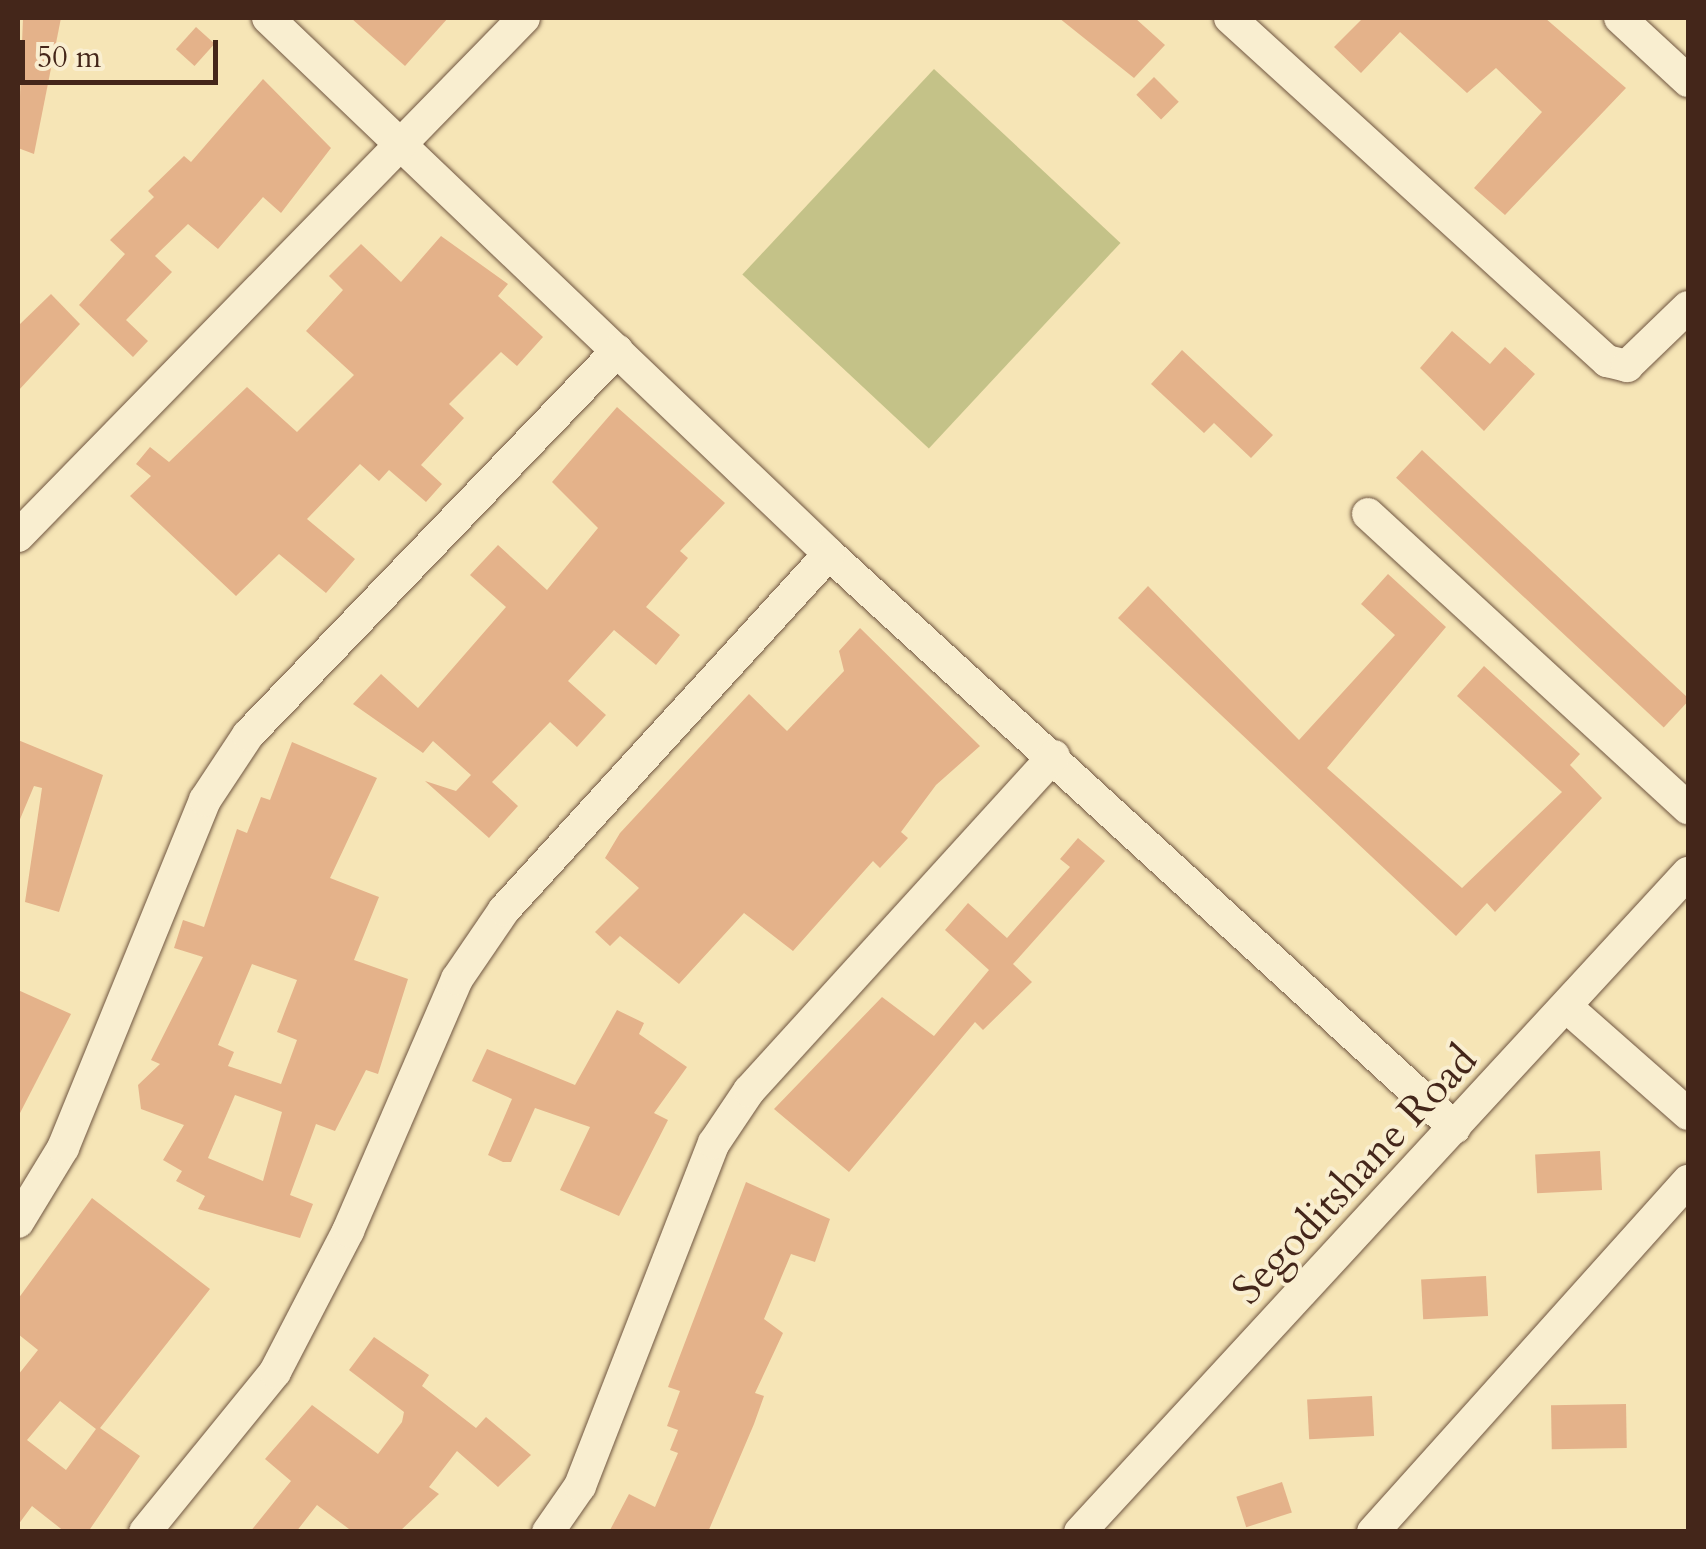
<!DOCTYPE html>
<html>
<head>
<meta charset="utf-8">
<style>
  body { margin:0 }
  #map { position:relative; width:1706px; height:1549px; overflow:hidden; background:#f6e5b6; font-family:Cardo,serif }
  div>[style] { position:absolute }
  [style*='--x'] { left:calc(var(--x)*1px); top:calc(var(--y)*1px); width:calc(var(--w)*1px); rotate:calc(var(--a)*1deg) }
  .green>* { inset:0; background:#c4c288; transform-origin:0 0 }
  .building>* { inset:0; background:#e4b28a; transform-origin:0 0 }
  .roads { filter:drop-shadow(0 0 2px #705641) drop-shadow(0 0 2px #705641) }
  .minor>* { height:32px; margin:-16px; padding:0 16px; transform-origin:16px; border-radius:16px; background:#f9eed0 }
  span { translate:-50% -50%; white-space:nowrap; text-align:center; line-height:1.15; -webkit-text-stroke:8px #f9eed0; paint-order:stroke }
  .street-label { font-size:42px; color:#44261a }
  .frame { position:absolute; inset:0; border:20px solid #44261a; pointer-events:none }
  .scale { position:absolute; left:20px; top:40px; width:198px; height:45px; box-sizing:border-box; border:5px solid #44261a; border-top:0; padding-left:12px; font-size:30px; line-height:35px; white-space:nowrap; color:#44261a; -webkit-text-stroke:8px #f9eed0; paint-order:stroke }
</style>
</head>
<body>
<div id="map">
  <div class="green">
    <i style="left:934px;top:69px;width:255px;height:281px;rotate:43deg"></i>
  </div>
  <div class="building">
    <i style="clip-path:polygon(23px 18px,61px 18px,34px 154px,18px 148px)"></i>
    <i style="clip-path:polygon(351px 18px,448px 18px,405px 66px)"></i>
    <i style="clip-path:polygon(1059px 18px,1135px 18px,1165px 45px,1134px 78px)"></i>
    <i style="clip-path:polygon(1363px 18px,1545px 18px,1626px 88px,1505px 215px,1474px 188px,1542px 112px,1496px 68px,1467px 93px,1400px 32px,1361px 73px,1334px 47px)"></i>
    <i style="left:196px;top:27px;width:25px;height:30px;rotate:42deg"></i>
    <i style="left:1154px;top:77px;width:35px;height:25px;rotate:45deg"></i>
    <i style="clip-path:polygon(263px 79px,331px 148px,281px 213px,263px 197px,218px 249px,188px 224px,155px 256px,172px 272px,126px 320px,148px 341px,133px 357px,79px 305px,125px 254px,110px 240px,154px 197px,148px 191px,184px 156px,191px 162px)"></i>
    <i style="clip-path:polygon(441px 236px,508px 284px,498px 296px,543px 337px,517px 366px,501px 352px,449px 404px,464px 418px,421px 465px,442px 484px,426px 502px,389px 470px,379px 481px,360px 464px,307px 519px,355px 559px,326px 593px,279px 554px,236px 596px,130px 496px,151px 476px,136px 464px,150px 447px,169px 462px,247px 387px,297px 432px,354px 375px,306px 331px,343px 290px,329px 276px,361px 244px,401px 282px)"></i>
    <i style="clip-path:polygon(51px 294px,80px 324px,18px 391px,18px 326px)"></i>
    <i style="clip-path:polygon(1452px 331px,1490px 364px,1505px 347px,1535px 374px,1484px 431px,1420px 368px)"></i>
    <i style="clip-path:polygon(1182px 350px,1273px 435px,1251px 458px,1214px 423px,1204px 433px,1151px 384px)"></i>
    <i style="clip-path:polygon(617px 407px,725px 503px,680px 551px,688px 558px,646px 607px,680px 635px,656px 665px,614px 630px,568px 681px,606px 715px,577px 747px,550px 722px,492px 782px,518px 806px,489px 838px,425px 781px,456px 791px,471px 775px,433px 741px,423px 753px,353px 704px,381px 674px,418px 708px,506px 607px,470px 575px,498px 545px,547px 590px,598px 528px,552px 482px)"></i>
    <i style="left:1422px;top:450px;width:366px;height:38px;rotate:43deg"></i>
    <i style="clip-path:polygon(1388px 574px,1446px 627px,1327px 768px,1462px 888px,1562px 792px,1457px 696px,1484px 666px,1580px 754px,1570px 765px,1602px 798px,1495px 912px,1487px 903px,1456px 936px,1118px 618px,1148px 586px,1299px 740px,1395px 635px,1361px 604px)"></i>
    <i style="clip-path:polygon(860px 628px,980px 746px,936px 785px,901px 832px,908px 838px,880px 868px,873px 861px,793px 951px,744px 913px,679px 984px,620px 936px,610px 946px,595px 932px,639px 888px,605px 858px,620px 833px,749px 694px,787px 731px,844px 671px,839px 651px)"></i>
    <i style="clip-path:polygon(18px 740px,103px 775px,59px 912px,25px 902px,42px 788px,34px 786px,18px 824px)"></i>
    <i style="clip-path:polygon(evenodd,292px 742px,377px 778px,330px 878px,379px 897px,354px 960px,408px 979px,378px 1074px,366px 1070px,335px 1131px,316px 1124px,290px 1195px,313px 1204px,300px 1238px,198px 1209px,205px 1196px,176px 1181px,182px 1171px,163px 1160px,184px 1125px,141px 1109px,138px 1085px,160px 1064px,151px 1060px,203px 957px,174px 948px,183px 920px,204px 927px,237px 829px,247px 833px,261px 797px,270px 800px,292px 742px,252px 964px,297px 980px,277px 1032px,297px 1040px,281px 1084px,228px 1066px,234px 1052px,218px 1045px,252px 964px,292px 742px,235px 1095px,282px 1112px,263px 1181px,208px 1158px,235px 1095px)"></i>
    <i style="clip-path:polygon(1078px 838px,1105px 861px,1013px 964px,1032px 982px,983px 1030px,975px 1022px,849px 1172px,774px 1109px,882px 997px,934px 1036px,989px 970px,945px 930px,968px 903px,1007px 938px,1070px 867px,1060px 859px)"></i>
    <i style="clip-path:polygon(18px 990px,71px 1014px,19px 1115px,18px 1115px)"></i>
    <i style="clip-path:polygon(617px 1010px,644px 1023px,639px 1034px,687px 1067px,654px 1113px,668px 1120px,619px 1216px,560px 1190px,590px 1127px,535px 1108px,511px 1162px,503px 1162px,488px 1155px,512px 1099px,472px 1081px,487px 1049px,575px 1085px)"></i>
    <i style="left:1600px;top:1151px;width:39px;height:65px;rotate:87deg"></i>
    <i style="clip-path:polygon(746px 1182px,830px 1219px,815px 1262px,791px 1254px,764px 1319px,783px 1333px,755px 1393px,764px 1396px,754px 1424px,708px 1532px,609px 1532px,629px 1494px,655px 1507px,678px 1453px,670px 1450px,678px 1430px,667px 1426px,680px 1391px,668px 1387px)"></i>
    <i style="clip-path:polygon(evenodd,92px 1198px,210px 1289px,100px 1428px,140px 1456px,88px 1532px,65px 1532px,32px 1506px,18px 1525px,18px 1375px,38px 1350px,18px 1334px,18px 1299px,92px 1198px,60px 1401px,96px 1429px,66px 1470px,27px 1440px,60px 1401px)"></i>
    <i style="left:1486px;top:1276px;width:40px;height:65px;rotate:87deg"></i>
    <i style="clip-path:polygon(374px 1337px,429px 1375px,422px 1386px,476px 1428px,486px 1417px,531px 1455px,498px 1487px,457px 1451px,429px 1487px,439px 1494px,399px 1532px,353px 1532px,317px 1505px,296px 1532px,250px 1532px,291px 1481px,265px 1459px,312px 1405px,378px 1454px,402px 1422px,404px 1412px,349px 1370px)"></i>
    <i style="left:1372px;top:1396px;width:40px;height:65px;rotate:87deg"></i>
    <i style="left:1626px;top:1404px;width:44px;height:75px;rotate:89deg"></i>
    <i style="left:1282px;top:1482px;width:32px;height:48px;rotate:72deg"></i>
  </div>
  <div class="roads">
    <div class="minor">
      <i style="--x:268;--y:18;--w:776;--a:43.69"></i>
      <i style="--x:829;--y:554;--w:849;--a:42.52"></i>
      <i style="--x:1230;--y:18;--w:510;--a:42.3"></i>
      <i style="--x:1607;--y:361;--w:21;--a:14"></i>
      <i style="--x:1627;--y:366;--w:85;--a:-44"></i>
      <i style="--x:1620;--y:18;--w:93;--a:42.8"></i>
      <i style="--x:1368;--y:514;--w:435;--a:42.6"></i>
      <i style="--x:18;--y:536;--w:724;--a:-45.67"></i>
      <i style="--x:1569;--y:1009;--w:159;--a:41.4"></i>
      <i style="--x:18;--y:1222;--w:87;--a:-58.7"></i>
      <i style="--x:63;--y:1148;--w:376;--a:-67.8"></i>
      <i style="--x:205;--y:800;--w:78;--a:-56.5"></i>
      <i style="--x:248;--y:735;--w:533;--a:-46.14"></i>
      <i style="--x:145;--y:1532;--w:206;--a:-50.9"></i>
      <i style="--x:275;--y:1372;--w:159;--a:-62.6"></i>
      <i style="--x:348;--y:1231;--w:275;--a:-66.6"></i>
      <i style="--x:457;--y:979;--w:83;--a:-55.7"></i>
      <i style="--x:504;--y:910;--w:482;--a:-47.6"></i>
      <i style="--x:548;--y:1532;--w:56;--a:-55.2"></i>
      <i style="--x:580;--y:1486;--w:368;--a:-68.7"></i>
      <i style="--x:714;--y:1143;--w:63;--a:-56.1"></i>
      <i style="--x:749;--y:1091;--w:453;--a:-47.7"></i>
      <i style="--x:1080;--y:1532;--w:897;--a:-47.31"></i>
      <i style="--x:1373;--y:1532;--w:472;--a:-48.1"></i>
    </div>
  </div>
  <div class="street-label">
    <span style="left:1355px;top:1175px;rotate:-47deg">Segoditshane Road</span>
  </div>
  <div class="frame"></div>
  <div class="scale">50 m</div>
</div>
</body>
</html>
